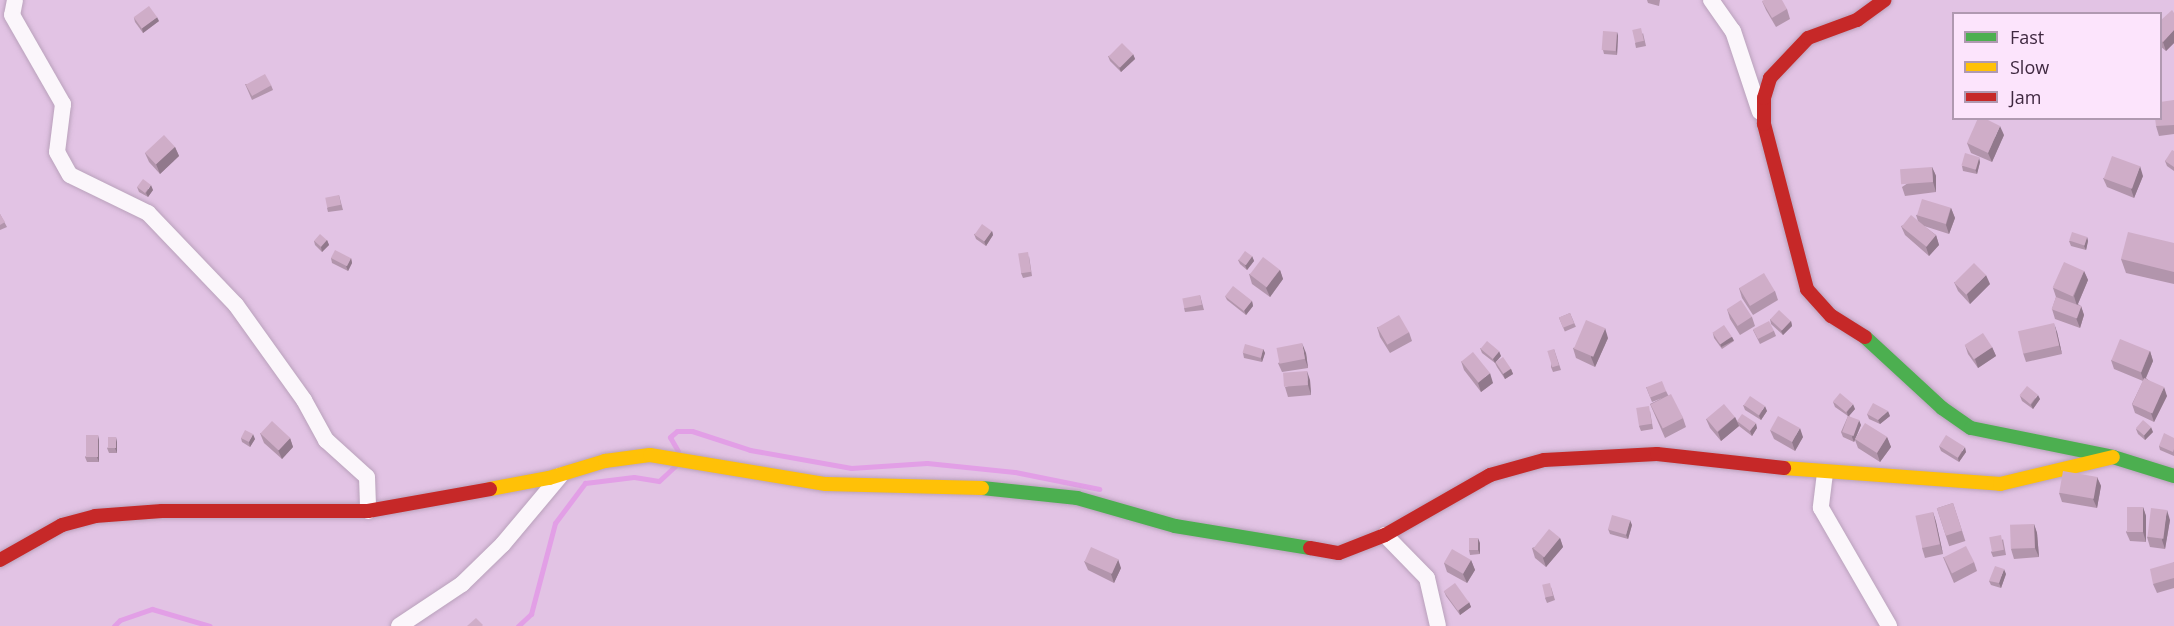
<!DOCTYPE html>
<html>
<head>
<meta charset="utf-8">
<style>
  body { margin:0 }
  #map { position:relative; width:2174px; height:626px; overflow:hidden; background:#e2c3e4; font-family:"Open Sans",sans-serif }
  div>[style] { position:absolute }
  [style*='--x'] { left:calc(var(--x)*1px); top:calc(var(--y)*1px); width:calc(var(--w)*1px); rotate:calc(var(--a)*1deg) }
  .stream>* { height:5px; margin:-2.5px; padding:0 2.5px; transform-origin:2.5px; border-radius:2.5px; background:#e29fe6 }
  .roads { filter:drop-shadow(0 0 2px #b9a1bb) drop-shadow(0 0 2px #b9a1bb) }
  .street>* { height:16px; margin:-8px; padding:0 8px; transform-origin:8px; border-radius:8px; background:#fbf6fb }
  .fast>* { height:14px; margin:-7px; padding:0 7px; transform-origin:7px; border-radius:7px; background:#4caf50 }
  .slow>* { height:14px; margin:-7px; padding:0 7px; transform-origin:7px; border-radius:7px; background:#ffc107 }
  .jam>* { height:14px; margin:-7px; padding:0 7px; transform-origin:7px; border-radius:7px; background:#c62828 }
  .wall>* { inset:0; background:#b295ac; transform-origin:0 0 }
  .shaded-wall>* { inset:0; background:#91798c; transform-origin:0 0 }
  .building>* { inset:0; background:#cfadc8; transform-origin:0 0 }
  span { translate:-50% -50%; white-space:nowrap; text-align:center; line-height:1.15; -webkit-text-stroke:5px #fce4fc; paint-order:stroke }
  .legend { position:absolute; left:1952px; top:12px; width:210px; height:108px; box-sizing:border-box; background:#fce4fc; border:2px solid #b099b1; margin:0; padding:8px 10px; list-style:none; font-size:18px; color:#3f2840 }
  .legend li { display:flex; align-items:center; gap:12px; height:30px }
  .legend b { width:30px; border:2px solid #b099b1 }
</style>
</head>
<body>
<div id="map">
  <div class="stream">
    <i style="--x:678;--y:451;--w:16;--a:-120"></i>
    <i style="--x:670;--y:437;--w:9;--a:-41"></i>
    <i style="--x:677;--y:431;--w:15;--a:0"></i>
    <i style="--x:692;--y:431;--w:61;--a:18.1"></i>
    <i style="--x:750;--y:450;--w:103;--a:10.1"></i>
    <i style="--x:851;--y:468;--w:76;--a:-3.8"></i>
    <i style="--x:927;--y:463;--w:88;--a:5.8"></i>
    <i style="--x:1015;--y:472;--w:86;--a:11.4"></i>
    <i style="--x:114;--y:626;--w:8;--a:-45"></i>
    <i style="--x:120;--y:620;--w:34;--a:-19"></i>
    <i style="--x:152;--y:609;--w:60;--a:16.3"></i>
    <i style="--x:518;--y:626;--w:18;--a:-43"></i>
    <i style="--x:531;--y:614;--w:94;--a:-75.2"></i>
    <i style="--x:555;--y:523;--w:50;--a:-53.1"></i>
    <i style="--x:585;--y:483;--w:49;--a:-7"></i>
    <i style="--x:634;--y:477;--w:25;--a:9"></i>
    <i style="--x:659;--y:481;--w:22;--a:-43"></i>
  </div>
  <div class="roads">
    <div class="street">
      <i style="--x:15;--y:0;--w:15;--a:101"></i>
      <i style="--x:12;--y:15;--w:103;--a:60.2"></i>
      <i style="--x:63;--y:104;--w:48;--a:97.1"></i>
      <i style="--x:57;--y:152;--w:26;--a:61"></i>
      <i style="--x:70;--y:175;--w:87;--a:26"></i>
      <i style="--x:148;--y:213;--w:127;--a:46.3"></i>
      <i style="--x:236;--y:305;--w:117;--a:54.4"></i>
      <i style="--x:304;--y:400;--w:46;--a:61.2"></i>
      <i style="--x:326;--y:440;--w:55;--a:42.1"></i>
      <i style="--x:367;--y:477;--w:34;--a:88"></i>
      <i style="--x:1711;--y:0;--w:38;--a:55"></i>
      <i style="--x:1733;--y:31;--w:85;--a:71.6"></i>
      <i style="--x:1825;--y:473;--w:35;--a:97"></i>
      <i style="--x:1821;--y:508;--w:136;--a:60"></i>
      <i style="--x:1385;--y:535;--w:60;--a:45.7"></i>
      <i style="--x:1427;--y:578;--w:49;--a:77.1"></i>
      <i style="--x:399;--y:626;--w:76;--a:-33.7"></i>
      <i style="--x:462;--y:584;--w:57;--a:-44.3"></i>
      <i style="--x:503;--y:544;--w:89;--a:-50"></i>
    </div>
    <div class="fast">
      <i style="--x:1865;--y:337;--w:105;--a:42.7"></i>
      <i style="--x:1942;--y:408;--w:35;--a:35"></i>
      <i style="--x:1971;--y:428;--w:145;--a:11.5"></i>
      <i style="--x:2113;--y:457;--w:64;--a:17.3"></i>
      <i style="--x:982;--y:488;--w:96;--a:6"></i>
      <i style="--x:1077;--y:498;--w:102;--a:15.9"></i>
      <i style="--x:1175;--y:526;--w:137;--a:9.3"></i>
    </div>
    <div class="slow">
      <i style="--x:1784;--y:468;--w:217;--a:4.2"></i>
      <i style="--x:2000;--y:484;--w:116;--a:-13.4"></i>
      <i style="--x:490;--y:489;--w:60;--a:-10.6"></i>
      <i style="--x:549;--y:478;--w:59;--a:-16.9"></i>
      <i style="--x:605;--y:461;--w:45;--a:-7.6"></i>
      <i style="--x:650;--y:455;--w:178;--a:9.4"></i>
      <i style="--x:826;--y:484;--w:156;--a:1.5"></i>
    </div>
    <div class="jam">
      <i style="--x:1865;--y:337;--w:40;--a:-148"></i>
      <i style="--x:1831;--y:316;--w:36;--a:-132"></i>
      <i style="--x:1807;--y:289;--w:171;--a:-104.6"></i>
      <i style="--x:1764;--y:124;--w:26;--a:-90"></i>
      <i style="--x:1764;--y:98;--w:21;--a:-73"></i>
      <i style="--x:1770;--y:78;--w:55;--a:-46.5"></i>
      <i style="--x:1808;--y:38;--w:52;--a:-20.2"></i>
      <i style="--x:1857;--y:20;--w:34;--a:-36"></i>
      <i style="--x:1310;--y:548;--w:29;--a:10"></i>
      <i style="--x:1339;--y:553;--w:49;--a:-21.4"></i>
      <i style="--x:1385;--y:535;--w:121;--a:-29.7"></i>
      <i style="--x:1490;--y:475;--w:56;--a:-15.5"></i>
      <i style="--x:1544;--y:460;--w:113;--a:-3"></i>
      <i style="--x:1657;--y:454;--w:128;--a:6.3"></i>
      <i style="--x:0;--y:560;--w:71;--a:-29.4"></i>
      <i style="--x:62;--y:525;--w:34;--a:-15"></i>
      <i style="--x:95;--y:516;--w:67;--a:-4.3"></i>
      <i style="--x:162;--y:511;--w:206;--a:0"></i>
      <i style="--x:368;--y:511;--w:124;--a:-10.2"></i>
    </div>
  </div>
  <div class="wall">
    <i style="clip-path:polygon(1647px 0,1660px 0,1659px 6px,1648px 3px)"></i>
    <i style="clip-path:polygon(1762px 1px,1787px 9px,1790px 19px,1776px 27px,1766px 10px)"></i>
    <i style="clip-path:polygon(2174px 13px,2174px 43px,2166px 51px,2160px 46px,2160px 21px)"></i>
    <i style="clip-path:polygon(134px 18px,159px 21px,143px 33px,135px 22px)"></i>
    <i style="clip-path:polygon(1617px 32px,1618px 36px,1617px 55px,1604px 54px,1603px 50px)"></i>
    <i style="clip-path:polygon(1643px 33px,1646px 46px,1636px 48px,1635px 43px)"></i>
    <i style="clip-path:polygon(1133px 54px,1135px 59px,1121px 72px,1110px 61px,1108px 56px)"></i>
    <i style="clip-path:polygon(245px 84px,271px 85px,273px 90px,252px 100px)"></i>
    <i style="clip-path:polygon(2174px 100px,2174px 134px,2159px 136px,2156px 126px)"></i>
    <i style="clip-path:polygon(2004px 135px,1992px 162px,1971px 153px,1967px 143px)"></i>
    <i style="clip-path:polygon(175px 147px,179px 156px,160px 174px,149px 162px,145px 153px)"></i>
    <i style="clip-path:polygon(2174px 151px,2174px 171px,2167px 166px,2165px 161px)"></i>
    <i style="clip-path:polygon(1980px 162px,1977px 174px,1963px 171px,1962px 166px)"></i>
    <i style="clip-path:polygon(1932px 167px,1936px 176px,1936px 192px,1905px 196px,1902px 187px)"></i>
    <i style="clip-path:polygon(2143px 176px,2134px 198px,2107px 187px,2103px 178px)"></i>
    <i style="clip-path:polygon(137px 187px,153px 190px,148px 197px,139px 192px)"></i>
    <i style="clip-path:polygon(339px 195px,343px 210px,328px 212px,327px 208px)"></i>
    <i style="clip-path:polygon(1951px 208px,1955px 218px,1949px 234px,1924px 226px,1936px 235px,1939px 245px,1929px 256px,1905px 235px,1901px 226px,1918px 221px,1916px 215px)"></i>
    <i style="clip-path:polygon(0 214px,7px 227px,0 230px)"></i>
    <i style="clip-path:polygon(992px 231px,993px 235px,986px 246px,976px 239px,974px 234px)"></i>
    <i style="clip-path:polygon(2087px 237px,2088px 241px,2086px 250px,2071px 246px,2069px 241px)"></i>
    <i style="clip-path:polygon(327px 240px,329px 245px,322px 252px,315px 245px,314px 241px)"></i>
    <i style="clip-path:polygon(2174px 243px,2174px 284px,2126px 273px,2121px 259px)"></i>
    <i style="clip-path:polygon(1029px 256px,1032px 276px,1023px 278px,1021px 273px)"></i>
    <i style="clip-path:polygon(1252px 256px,1254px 261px,1247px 270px,1240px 264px,1238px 260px)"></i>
    <i style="clip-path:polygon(331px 258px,351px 258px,352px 263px,348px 271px,332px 263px)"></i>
    <i style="clip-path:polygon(1280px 270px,1283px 279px,1270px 297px,1252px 284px,1249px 274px)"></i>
    <i style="clip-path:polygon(2084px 271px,2088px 280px,2078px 304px,2081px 306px,2084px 315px,2080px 328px,2055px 319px,2052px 309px,2056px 297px,2053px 288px)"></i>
    <i style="clip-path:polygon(1954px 282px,1990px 284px,1970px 304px,1958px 291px)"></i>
    <i style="clip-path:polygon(1739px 288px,1775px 291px,1778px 300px,1753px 315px,1742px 298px)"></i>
    <i style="clip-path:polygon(1200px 295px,1204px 310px,1185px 312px,1184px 308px)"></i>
    <i style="clip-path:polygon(1225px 296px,1252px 301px,1253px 306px,1246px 315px,1227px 300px)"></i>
    <i style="clip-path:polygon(1727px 309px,1752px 317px,1755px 326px,1740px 335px,1730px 319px)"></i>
    <i style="left:1570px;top:313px;width:15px;height:12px;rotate:67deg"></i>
    <i style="clip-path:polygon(1770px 319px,1791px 321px,1792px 326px,1783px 335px,1771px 324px)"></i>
    <i style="clip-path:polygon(1377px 327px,1409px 332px,1412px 341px,1390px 353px,1380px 337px)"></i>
    <i style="clip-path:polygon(1753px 330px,1774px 331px,1776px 336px,1760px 344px)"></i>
    <i style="clip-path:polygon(2057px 332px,2062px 354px,2026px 362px,2023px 353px)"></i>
    <i style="clip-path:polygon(1713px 333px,1732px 337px,1734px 341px,1722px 349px,1714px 338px)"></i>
    <i style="clip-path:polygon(1608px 338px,1595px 367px,1576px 358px,1573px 348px)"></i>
    <i style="clip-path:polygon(1965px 345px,1992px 347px,1996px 356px,1978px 368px,1968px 354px)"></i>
    <i style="clip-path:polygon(1480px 348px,1501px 356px,1496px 362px,1511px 369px,1513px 374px,1505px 379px,1497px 367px,1495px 363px,1482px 353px)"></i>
    <i style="clip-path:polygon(1263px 349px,1265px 353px,1262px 362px,1244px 358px,1243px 353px)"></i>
    <i style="clip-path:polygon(1554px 349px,1561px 370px,1553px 372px,1551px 367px)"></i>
    <i style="clip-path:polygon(2150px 351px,2153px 361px,2146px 378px,2167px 396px,2154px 422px,2135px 413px,2132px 404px,2143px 381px,2114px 369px,2111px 360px)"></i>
    <i style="clip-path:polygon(1306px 353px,1308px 368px,1282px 372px,1278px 363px)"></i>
    <i style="clip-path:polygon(1461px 361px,1493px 383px,1481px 392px,1464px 370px)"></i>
    <i style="clip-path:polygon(1310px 380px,1311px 395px,1288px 397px,1285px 387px)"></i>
    <i style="clip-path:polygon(1646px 387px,1666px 391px,1668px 395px,1683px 418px,1686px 427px,1665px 438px,1650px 404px,1662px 398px,1652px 402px)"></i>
    <i style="clip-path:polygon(2020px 396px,2040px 399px,2033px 409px,2022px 401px)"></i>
    <i style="clip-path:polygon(1833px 402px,1855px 409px,1849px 416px,1861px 425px,1856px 437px,1887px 437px,1891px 447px,1880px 462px,1858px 448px,1855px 440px,1854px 442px,1843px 437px,1841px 432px,1848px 416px,1835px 407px)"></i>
    <i style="clip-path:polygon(1743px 405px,1767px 411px,1761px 420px,1745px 410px)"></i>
    <i style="clip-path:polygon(1650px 411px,1653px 429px,1641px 431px,1639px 426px)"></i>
    <i style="clip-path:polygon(1867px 414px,1890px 416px,1880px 424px,1869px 419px)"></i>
    <i style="clip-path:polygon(1735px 417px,1737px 421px,1757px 428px,1752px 436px,1739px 426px,1721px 441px,1710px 428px,1706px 419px)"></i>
    <i style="clip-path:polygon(2136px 429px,2153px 432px,2145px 440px,2138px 434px)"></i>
    <i style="clip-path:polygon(1770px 430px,1803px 437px,1795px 451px,1774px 439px)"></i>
    <i style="clip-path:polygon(260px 433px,290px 438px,293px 447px,282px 459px,264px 443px)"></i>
    <i style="clip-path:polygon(241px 438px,255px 439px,250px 447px,242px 442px)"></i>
    <i style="clip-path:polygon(2174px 438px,2174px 456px,2160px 450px,2159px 446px)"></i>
    <i style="clip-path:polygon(99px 440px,99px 462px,87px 462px,85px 457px)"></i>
    <i style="clip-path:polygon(117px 442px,117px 453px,109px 453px,107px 448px)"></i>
    <i style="clip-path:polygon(1939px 446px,1966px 452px,1959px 462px,1941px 451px)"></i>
    <i style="clip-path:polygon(2097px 477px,2101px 486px,2097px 508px,2062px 502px,2059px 493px)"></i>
    <i style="left:1953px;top:503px;width:40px;height:17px;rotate:72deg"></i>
    <i style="clip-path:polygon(2143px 507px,2146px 516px,2146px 542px,2130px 541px,2126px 532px)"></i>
    <i style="clip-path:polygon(1933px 512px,1936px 522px,1943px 554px,1925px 558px,1922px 548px)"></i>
    <i style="clip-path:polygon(2170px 520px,2165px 549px,2150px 547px,2147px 537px)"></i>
    <i style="clip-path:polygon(2034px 524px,2037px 533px,2039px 557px,2014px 559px,2011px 549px)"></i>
    <i style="clip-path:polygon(1632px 525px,1628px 539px,1610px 534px,1608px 529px)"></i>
    <i style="clip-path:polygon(1560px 538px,1563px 547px,1546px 567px,1535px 558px,1532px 548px)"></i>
    <i style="clip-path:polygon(2003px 539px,2006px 555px,1993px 557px,1991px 552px)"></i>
    <i style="clip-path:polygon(1480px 543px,1480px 554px,1470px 555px,1469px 550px)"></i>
    <i style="clip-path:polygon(1943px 557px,1974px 562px,1977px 571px,1954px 583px)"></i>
    <i style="clip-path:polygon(1471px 560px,1475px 570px,1467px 583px,1447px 572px,1444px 563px)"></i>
    <i style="clip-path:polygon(1084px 561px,1121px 568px,1114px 583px,1088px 570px)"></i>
    <i style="clip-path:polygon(2174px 562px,2174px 588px,2157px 593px,2153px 584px)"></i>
    <i style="clip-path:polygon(2006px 574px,2001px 588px,1991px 585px,1989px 581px)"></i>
    <i style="clip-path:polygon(1551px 587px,1555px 600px,1547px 603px,1545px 598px)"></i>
    <i style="clip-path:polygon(1444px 591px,1469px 602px,1471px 607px,1460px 615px,1446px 596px)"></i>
  </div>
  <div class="shaded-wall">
    <i style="clip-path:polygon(157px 17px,159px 21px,143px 33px,142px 28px)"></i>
    <i style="clip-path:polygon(2174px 30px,2174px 43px,2166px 51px,2163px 42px)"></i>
    <i style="clip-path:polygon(1617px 32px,1618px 36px,1617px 55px,1616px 50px)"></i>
    <i style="clip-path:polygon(1133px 54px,1135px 59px,1121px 72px,1119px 67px)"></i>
    <i style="clip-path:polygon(2000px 126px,2004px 135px,1992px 162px,1988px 153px)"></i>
    <i style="clip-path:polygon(175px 147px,179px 156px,160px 174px,156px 164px)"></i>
    <i style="clip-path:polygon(1979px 157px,1980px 162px,1977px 174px,1975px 169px)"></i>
    <i style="clip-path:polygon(2140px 166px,2143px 176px,2134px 198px,2131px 189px)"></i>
    <i style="clip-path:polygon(1932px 167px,1936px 176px,1936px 192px,1933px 182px)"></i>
    <i style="clip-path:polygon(151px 185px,153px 190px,148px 197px,146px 193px)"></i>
    <i style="clip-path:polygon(1951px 208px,1955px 218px,1949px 234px,1946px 225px)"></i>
    <i style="clip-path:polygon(992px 231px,993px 235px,986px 246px,984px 241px)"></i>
    <i style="clip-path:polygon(1936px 235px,1939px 245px,1929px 256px,1926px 247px)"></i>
    <i style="clip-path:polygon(2087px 237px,2088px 241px,2086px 250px,2084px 246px)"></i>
    <i style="clip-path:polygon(327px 240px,329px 245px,322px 252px,321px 247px)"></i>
    <i style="clip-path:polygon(1252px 256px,1254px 261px,1247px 270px,1245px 265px)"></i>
    <i style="clip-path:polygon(351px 258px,352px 263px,348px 271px,346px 266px)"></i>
    <i style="clip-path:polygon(1280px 270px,1283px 279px,1270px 297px,1266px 288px)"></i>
    <i style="clip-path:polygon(2084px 271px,2088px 280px,2077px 306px,2074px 296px)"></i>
    <i style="clip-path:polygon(1986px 275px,1990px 284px,1970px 304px,1967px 294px)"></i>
    <i style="clip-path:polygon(1252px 301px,1253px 306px,1246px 315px,1244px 310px)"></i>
    <i style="clip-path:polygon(2081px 306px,2084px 315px,2080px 328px,2076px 318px)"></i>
    <i style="clip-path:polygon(1791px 321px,1792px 326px,1783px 335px,1781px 331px)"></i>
    <i style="clip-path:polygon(2054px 323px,2057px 332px,2062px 354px,2059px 345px)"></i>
    <i style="clip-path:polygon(1605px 328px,1608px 338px,1595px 367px,1591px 357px)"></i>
    <i style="left:1732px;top:337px;width:4px;height:14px;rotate:63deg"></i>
    <i style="clip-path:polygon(1302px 343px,1306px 353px,1308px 368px,1305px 359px)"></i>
    <i style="clip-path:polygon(1992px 347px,1996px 356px,1978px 368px,1975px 359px)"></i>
    <i style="clip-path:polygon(1263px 349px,1265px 353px,1262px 362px,1261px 358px)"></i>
    <i style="clip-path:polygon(1499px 351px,1501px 356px,1495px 363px,1493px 359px)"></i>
    <i style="clip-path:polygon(2150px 351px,2153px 361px,2144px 382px,2141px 373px)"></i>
    <i style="clip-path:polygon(1511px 369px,1513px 374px,1505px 379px,1503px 374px)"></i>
    <i style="clip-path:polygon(1307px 371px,1310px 380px,1311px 395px,1308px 385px)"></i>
    <i style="clip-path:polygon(1490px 373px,1493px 383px,1481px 392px,1478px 383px)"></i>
    <i style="clip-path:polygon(2164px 387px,2167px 396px,2154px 422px,2151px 413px)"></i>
    <i style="clip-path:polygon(2038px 395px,2040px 399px,2033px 409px,2031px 405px)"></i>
    <i style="clip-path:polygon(1853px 404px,1855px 409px,1848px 417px,1847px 412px)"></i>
    <i style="clip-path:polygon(1765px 406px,1767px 411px,1761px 420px,1759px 416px)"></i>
    <i style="clip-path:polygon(1888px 411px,1890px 416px,1880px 424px,1878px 420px)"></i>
    <i style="clip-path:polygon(1735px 417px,1739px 426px,1721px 441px,1718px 432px)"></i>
    <i style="clip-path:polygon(1859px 420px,1861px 425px,1854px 442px,1852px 437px)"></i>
    <i style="clip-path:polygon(1756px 423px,1757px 428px,1752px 436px,1750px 431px)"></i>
    <i style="clip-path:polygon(2151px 427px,2153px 432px,2145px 440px,2144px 435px)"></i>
    <i style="clip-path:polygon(1800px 428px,1803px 437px,1795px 451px,1792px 442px)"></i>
    <i style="clip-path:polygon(253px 434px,255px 439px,250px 447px,249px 442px)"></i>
    <i style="clip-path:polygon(98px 435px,99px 440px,99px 462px,97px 457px)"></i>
    <i style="clip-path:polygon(116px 437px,117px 442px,117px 453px,115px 448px)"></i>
    <i style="clip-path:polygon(1887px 437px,1891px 447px,1880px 462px,1877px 453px)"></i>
    <i style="clip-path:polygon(290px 438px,293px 447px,282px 459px,278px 450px)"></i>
    <i style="clip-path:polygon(1965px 447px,1966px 452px,1959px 462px,1958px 458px)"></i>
    <i style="clip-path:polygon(2097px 477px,2101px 486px,2097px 508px,2093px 499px)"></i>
    <i style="clip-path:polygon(2143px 507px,2146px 516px,2146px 542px,2143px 532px)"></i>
    <i style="clip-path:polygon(2167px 510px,2170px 520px,2165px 549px,2162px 540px)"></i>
    <i style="clip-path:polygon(1933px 512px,1936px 522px,1943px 554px,1940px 544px)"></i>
    <i style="clip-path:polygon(1630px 520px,1632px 525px,1628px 539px,1626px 535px)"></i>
    <i style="clip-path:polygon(2034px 524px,2037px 533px,2039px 557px,2035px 548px)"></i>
    <i style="clip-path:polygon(1478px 538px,1480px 543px,1480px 554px,1478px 550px)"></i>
    <i style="clip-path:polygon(1560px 538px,1563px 547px,1546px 567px,1543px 558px)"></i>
    <i style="clip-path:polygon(1118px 559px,1121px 568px,1114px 583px,1111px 574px)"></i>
    <i style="clip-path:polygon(1471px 560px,1475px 570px,1467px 583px,1463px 574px)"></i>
    <i style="clip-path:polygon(2004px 569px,2006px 574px,2001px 588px,1999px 583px)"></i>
    <i style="clip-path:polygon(1469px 602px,1471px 607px,1460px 615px,1459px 610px)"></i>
  </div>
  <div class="building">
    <i style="clip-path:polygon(1764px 0,1782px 0,1787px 9px,1772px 18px,1762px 1px)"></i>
    <i style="left:149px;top:6px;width:14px;height:19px;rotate:54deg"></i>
    <i style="clip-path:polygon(2172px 10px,2174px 13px,2174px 30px,2163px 42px,2160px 40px,2160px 21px)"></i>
    <i style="left:1641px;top:28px;width:13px;height:9px;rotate:77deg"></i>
    <i style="left:1603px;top:31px;width:14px;height:19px;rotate:4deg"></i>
    <i style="left:1122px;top:43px;width:16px;height:19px;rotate:45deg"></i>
    <i style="left:265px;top:74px;width:13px;height:22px;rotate:61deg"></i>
    <i style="clip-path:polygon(2174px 100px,2174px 125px,2156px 126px,2155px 118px,2160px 118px,2160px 102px)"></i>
    <i style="clip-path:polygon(1978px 118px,1984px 118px,2000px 126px,1988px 153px,1967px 143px)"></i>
    <i style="left:164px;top:135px;width:16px;height:26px;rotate:47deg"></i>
    <i style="clip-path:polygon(2172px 150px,2174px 151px,2174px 167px,2165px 161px)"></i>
    <i style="left:1965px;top:153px;width:15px;height:13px;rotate:16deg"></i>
    <i style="left:2112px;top:156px;width:30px;height:24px;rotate:20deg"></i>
    <i style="left:1932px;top:167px;width:15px;height:32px;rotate:86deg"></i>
    <i style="left:143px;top:179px;width:10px;height:10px;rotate:37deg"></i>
    <i style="left:339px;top:195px;width:10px;height:14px;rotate:79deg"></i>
    <i style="left:1922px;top:199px;width:30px;height:17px;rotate:17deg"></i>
    <i style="clip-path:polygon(0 214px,5px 222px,0 225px)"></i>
    <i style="left:1911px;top:215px;width:32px;height:15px;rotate:39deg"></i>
    <i style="left:982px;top:224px;width:12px;height:13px;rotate:35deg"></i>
    <i style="left:2072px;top:232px;width:16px;height:9px;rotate:18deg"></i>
    <i style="clip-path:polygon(2128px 232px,2174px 243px,2174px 272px,2121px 259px)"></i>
    <i style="left:320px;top:234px;width:9px;height:9px;rotate:41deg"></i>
    <i style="left:335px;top:250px;width:18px;height:9px;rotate:27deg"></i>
    <i style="left:1245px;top:251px;width:9px;height:11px;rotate:36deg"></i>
    <i style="left:1028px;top:252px;width:20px;height:10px;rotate:81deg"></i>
    <i style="left:1263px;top:257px;width:21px;height:22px;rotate:37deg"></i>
    <i style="left:2064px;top:262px;width:22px;height:28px;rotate:24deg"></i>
    <i style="left:1974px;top:263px;width:17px;height:28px;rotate:45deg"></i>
    <i style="left:1764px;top:273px;width:21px;height:29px;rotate:59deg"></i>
    <i style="left:1233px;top:286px;width:24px;height:13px;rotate:38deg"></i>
    <i style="left:1200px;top:295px;width:10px;height:18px;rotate:79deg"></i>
    <i style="left:2056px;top:297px;width:27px;height:13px;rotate:20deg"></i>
    <i style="left:1741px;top:300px;width:20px;height:17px;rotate:57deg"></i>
    <i style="left:1779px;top:310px;width:16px;height:13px;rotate:43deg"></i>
    <i style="left:1570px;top:313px;width:11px;height:12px;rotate:68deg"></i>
    <i style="left:1399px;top:315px;width:20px;height:25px;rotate:60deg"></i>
    <i style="left:1586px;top:320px;width:21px;height:31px;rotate:23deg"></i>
    <i style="left:1769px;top:321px;width:11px;height:18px;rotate:63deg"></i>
    <i style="left:2054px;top:323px;width:23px;height:37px;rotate:77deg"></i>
    <i style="left:1724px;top:325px;width:14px;height:14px;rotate:56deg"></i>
    <i style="left:1983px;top:333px;width:17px;height:22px;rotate:57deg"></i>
    <i style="left:2120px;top:339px;width:32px;height:23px;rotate:22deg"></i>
    <i style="left:1487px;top:341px;width:16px;height:10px;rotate:40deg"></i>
    <i style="left:1302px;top:343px;width:16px;height:26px;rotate:79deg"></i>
    <i style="left:1245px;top:344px;width:19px;height:9px;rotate:16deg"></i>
    <i style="left:1554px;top:349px;width:17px;height:7px;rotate:73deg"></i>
    <i style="left:1473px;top:352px;width:27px;height:15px;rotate:51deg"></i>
    <i style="left:1503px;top:357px;width:14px;height:9px;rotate:56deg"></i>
    <i style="left:1307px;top:371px;width:14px;height:24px;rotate:86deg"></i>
    <i style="left:2144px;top:378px;width:22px;height:29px;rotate:24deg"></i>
    <i style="left:1662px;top:381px;width:11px;height:17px;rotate:68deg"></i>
    <i style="left:2027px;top:386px;width:14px;height:12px;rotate:39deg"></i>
    <i style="left:1840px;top:393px;width:17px;height:11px;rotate:40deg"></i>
    <i style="left:1671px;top:394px;width:27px;height:23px;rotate:63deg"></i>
    <i style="left:1750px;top:396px;width:18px;height:11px;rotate:34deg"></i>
    <i style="clip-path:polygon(1873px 403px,1888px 411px,1878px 420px,1867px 414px)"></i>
    <i style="left:1724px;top:404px;width:17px;height:23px;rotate:50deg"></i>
    <i style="left:1649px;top:406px;width:18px;height:13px;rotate:81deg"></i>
    <i style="clip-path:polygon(1742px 414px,1756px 423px,1750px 431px,1737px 421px)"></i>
    <i style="left:1778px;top:416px;width:25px;height:16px;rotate:29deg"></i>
    <i style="left:1848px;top:416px;width:12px;height:17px;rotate:20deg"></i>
    <i style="left:2143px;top:420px;width:11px;height:11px;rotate:41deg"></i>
    <i style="left:272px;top:421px;width:25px;height:17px;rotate:43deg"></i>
    <i style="left:1865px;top:423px;width:26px;height:19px;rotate:32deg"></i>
    <i style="left:245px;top:430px;width:9px;height:9px;rotate:27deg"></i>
    <i style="clip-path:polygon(2164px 433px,2174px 438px,2174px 449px,2173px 452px,2159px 446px)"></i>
    <i style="left:86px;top:435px;width:12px;height:22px"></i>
    <i style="left:1946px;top:435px;width:22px;height:13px;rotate:32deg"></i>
    <i style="left:108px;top:437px;width:8px;height:11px"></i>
    <i style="left:2063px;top:471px;width:35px;height:22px;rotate:10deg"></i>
    <i style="left:1953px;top:503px;width:29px;height:17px;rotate:72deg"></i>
    <i style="left:2127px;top:507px;width:16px;height:25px"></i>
    <i style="left:2151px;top:508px;width:16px;height:29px;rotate:7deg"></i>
    <i style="left:1933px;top:512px;width:33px;height:18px;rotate:78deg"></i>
    <i style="left:1612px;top:515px;width:19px;height:15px;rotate:16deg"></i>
    <i style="left:2034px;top:524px;width:24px;height:24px;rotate:88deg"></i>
    <i style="left:1549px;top:529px;width:14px;height:25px;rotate:39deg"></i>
    <i style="left:2001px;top:535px;width:15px;height:12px;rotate:79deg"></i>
    <i style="left:1478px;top:538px;width:12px;height:9px;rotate:90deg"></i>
    <i style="left:1966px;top:546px;width:18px;height:25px;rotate:63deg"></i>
    <i style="left:1091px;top:547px;width:30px;height:16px;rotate:24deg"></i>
    <i style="left:1452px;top:549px;width:22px;height:16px;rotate:30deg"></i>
    <i style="clip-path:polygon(2174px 562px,2174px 578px,2153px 584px,2150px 569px)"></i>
    <i style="clip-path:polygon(1995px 566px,2004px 569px,1999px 583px,1989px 581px)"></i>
    <i style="left:1455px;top:583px;width:24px;height:14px;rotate:54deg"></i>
    <i style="left:1550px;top:583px;width:13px;height:8px;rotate:77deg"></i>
    <i style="clip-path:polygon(476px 618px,483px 625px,482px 626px,467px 626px)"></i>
  </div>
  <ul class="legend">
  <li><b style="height:8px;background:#4caf50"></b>Fast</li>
  <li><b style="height:8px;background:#ffc107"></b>Slow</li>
  <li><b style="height:8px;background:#c62828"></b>Jam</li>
  </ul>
</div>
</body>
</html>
